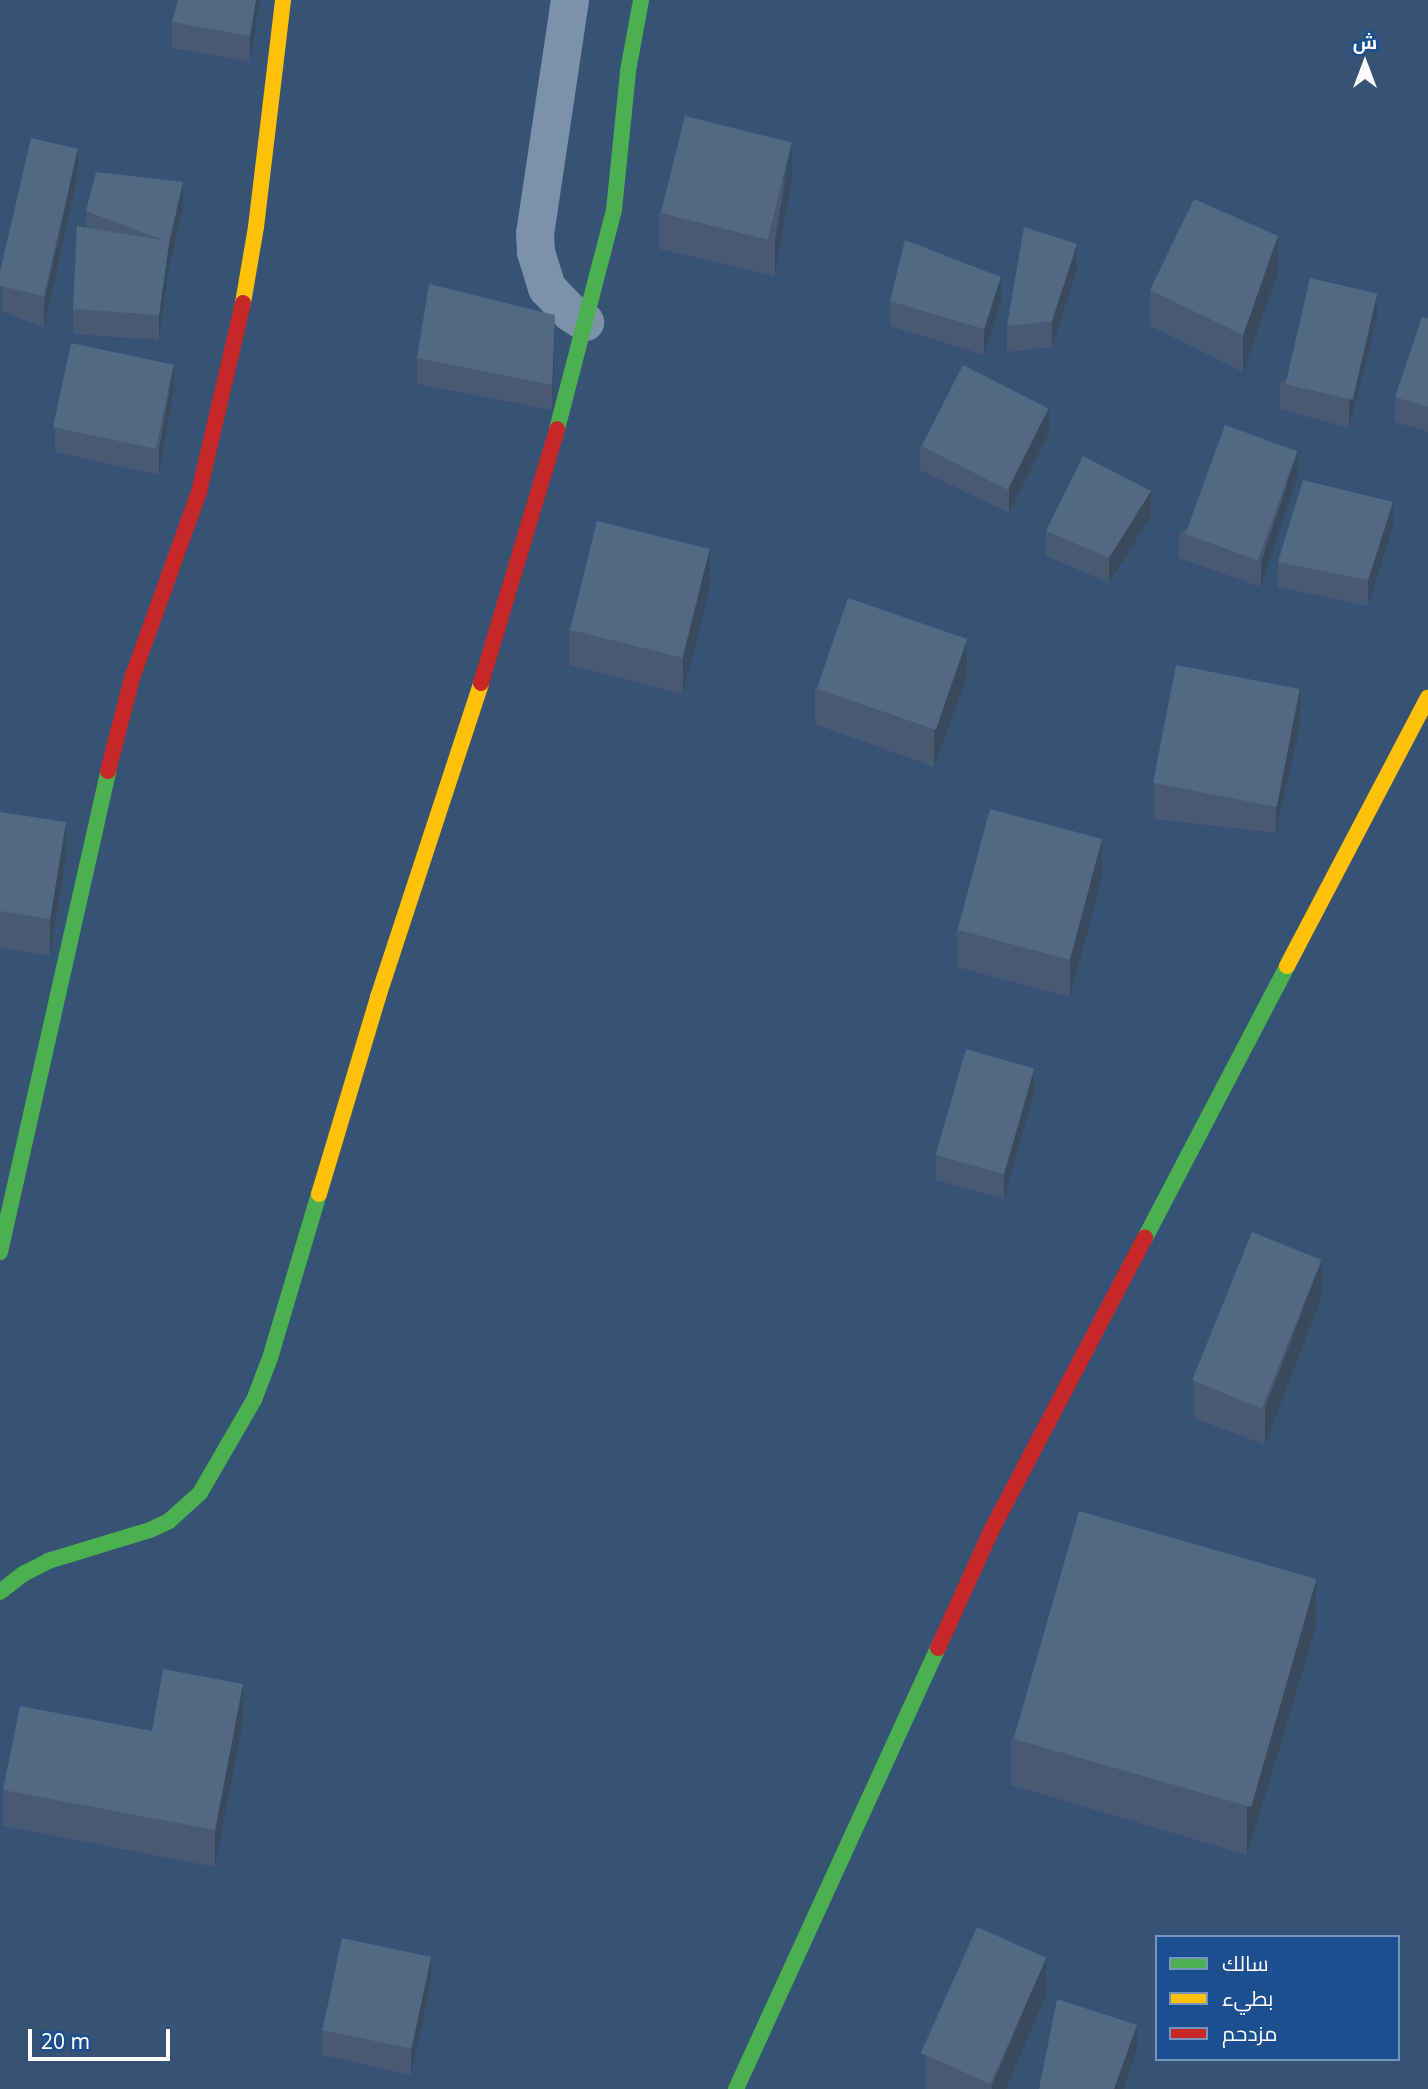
<!DOCTYPE html>
<html>
<head>
<meta charset="utf-8">
<style>
  body { margin:0 }
  #map { position:relative; width:1428px; height:2089px; overflow:hidden; background:#365274; font-family:"Noto Sans",Cairo,sans-serif }
  div>[style] { position:absolute }
  [style*='--x'] { left:calc(var(--x)*1px); top:calc(var(--y)*1px); width:calc(var(--w)*1px); rotate:calc(var(--a)*1deg) }
  .street>* { height:38px; margin:-19px; padding:0 19px; transform-origin:19px; border-radius:19px; background:#7d92a8 }
  .fast>* { height:16px; margin:-8px; padding:0 8px; transform-origin:8px; border-radius:8px; background:#4caf50 }
  .slow>* { height:16px; margin:-8px; padding:0 8px; transform-origin:8px; border-radius:8px; background:#ffc107 }
  .jam>* { height:16px; margin:-8px; padding:0 8px; transform-origin:8px; border-radius:8px; background:#c62828 }
  .wall>* { inset:0; background:#475a72 }
  .shaded-wall>* { inset:0; background:#394a5c }
  .building>* { inset:0; background:#526984; transform-origin:0 0 }
  span { translate:-50% -50%; white-space:nowrap; text-align:center; line-height:1.15; -webkit-text-stroke:5px #1b4f8f; paint-order:stroke }
  .legend { position:absolute; left:1155px; top:1935px; width:245px; height:126px; box-sizing:border-box; background:#1b4f8f; border:2px solid #7695bc; margin:0; padding:9px 12px; list-style:none; font-size:21px; color:#fff }
  .legend li { display:flex; align-items:center; gap:14px; height:35px }
  .legend b { width:35px; border:2px solid #7695bc }
  .north { position:absolute; left:1330px; top:28px; width:70px; height:70px; -webkit-text-stroke:5px #1b4f8f; paint-order:stroke; rotate:0deg; font-size:19px; font-weight:700; line-height:28px; text-align:center; color:#fff }
  .north::after { content:''; display:block; margin:auto; width:24px; height:32px; background:#fff; clip-path:polygon(50% 0,100% 100%,50% 72%,0 100%) }
  .scale { position:absolute; left:28px; top:2029px; width:142px; height:32px; box-sizing:border-box; border:4px solid #fff; border-top:0; padding-left:9px; font-size:21px; line-height:24px; white-space:nowrap; color:#fff; -webkit-text-stroke:5px #1b4f8f; paint-order:stroke }
</style>
</head>
<body>
<div id="map">
  <div class="street">
    <i style="--x:570;--y:0;--w:236;--a:98.5"></i>
    <i style="--x:535;--y:233;--w:19;--a:87"></i>
    <i style="--x:536;--y:252;--w:38;--a:73"></i>
    <i style="--x:547;--y:288;--w:35;--a:46"></i>
    <i style="--x:571;--y:313;--w:17;--a:33"></i>
  </div>
  <div class="fast">
    <i style="--x:557;--y:429;--w:226;--a:-75.4"></i>
    <i style="--x:614;--y:210;--w:140;--a:-84.2"></i>
    <i style="--x:628;--y:71;--w:72;--a:-79.6"></i>
    <i style="--x:1145;--y:1238;--w:307;--a:-62.4"></i>
    <i style="--x:0;--y:1252;--w:493;--a:-77.3"></i>
    <i style="--x:0;--y:1592;--w:29;--a:-38"></i>
    <i style="--x:23;--y:1574;--w:28;--a:-27"></i>
    <i style="--x:48;--y:1561;--w:107;--a:-16.9"></i>
    <i style="--x:150;--y:1530;--w:21;--a:-25"></i>
    <i style="--x:169;--y:1521;--w:42;--a:-42.1"></i>
    <i style="--x:200;--y:1493;--w:108;--a:-59.9"></i>
    <i style="--x:254;--y:1400;--w:45;--a:-69.1"></i>
    <i style="--x:270;--y:1358;--w:171;--a:-73.4"></i>
    <i style="--x:736;--y:2089;--w:485;--a:-65.4"></i>
  </div>
  <div class="slow">
    <i style="--x:243;--y:303;--w:77;--a:-80.3"></i>
    <i style="--x:256;--y:227;--w:229;--a:-83.2"></i>
    <i style="--x:1287;--y:966;--w:303;--a:-62.3"></i>
    <i style="--x:319;--y:1194;--w:206;--a:-73.3"></i>
    <i style="--x:378;--y:997;--w:330;--a:-71.8"></i>
  </div>
  <div class="jam">
    <i style="--x:481;--y:683;--w:265;--a:-73.3"></i>
    <i style="--x:108;--y:771;--w:96;--a:-75.5"></i>
    <i style="--x:132;--y:678;--w:198;--a:-70.2"></i>
    <i style="--x:199;--y:492;--w:194;--a:-76.9"></i>
    <i style="--x:938;--y:1648;--w:133;--a:-65.6"></i>
    <i style="--x:993;--y:1527;--w:327;--a:-62.3"></i>
  </div>
  <div class="wall">
    <i style="clip-path:polygon(178px 0,260px 0,250px 62px,172px 48px,172px 22px)"></i>
    <i style="clip-path:polygon(78px 174px,44px 328px,2px 311px,2px 286px)"></i>
    <i style="clip-path:polygon(792px 179px,775px 276px,659px 249px,659px 213px)"></i>
    <i style="clip-path:polygon(183px 208px,169px 268px,159px 340px,73px 334px,73px 309px,86px 227px,86px 211px)"></i>
    <i style="clip-path:polygon(1077px 270px,1052px 347px,1007px 352px,1007px 326px)"></i>
    <i style="clip-path:polygon(1278px 273px,1243px 372px,1150px 326px,1150px 290px)"></i>
    <i style="clip-path:polygon(890px 301px,1001px 302px,984px 355px,890px 326px)"></i>
    <i style="clip-path:polygon(1428px 318px,1428px 432px,1395px 422px,1395px 397px)"></i>
    <i style="clip-path:polygon(1377px 319px,1349px 428px,1280px 409px,1280px 383px)"></i>
    <i style="clip-path:polygon(555px 341px,552px 410px,417px 384px,417px 358px)"></i>
    <i style="clip-path:polygon(174px 390px,159px 475px,55px 452px,55px 427px)"></i>
    <i style="clip-path:polygon(1049px 433px,1009px 513px,920px 470px,920px 445px)"></i>
    <i style="clip-path:polygon(1298px 476px,1261px 587px,1179px 558px,1179px 532px)"></i>
    <i style="clip-path:polygon(1151px 516px,1109px 583px,1046px 556px,1046px 531px)"></i>
    <i style="clip-path:polygon(1393px 527px,1368px 606px,1278px 587px,1278px 562px)"></i>
    <i style="clip-path:polygon(710px 586px,683px 694px,569px 665px,569px 629px)"></i>
    <i style="clip-path:polygon(967px 677px,934px 767px,815px 724px,815px 688px)"></i>
    <i style="clip-path:polygon(1300px 726px,1276px 833px,1154px 819px,1154px 783px)"></i>
    <i style="clip-path:polygon(0 812px,66px 859px,50px 956px,0 948px)"></i>
    <i style="clip-path:polygon(1102px 877px,1070px 997px,957px 967px,957px 930px)"></i>
    <i style="clip-path:polygon(1034px 1093px,1004px 1199px,936px 1180px,936px 1155px)"></i>
    <i style="clip-path:polygon(1322px 1296px,1265px 1445px,1194px 1418px,1194px 1381px)"></i>
    <i style="clip-path:polygon(1316px 1627px,1247px 1855px,1011px 1785px,1011px 1738px)"></i>
    <i style="clip-path:polygon(243px 1721px,215px 1867px,3px 1826px,3px 1790px,152px 1731px)"></i>
    <i style="clip-path:polygon(431px 1982px,411px 2075px,322px 2055px,322px 2030px)"></i>
    <i style="clip-path:polygon(1046px 1995px,1006px 2089px,926px 2089px,926px 2055px)"></i>
  </div>
  <div class="shaded-wall">
    <i style="clip-path:polygon(256px 0,260px 0,250px 62px,250px 36px)"></i>
    <i style="clip-path:polygon(792px 142px,792px 179px,775px 276px,775px 239px)"></i>
    <i style="clip-path:polygon(78px 149px,78px 174px,44px 328px,44px 303px)"></i>
    <i style="clip-path:polygon(183px 182px,183px 208px,169px 268px,159px 340px,159px 315px,169px 243px)"></i>
    <i style="clip-path:polygon(1278px 236px,1278px 273px,1243px 372px,1243px 335px)"></i>
    <i style="clip-path:polygon(1077px 244px,1077px 270px,1052px 347px,1052px 321px)"></i>
    <i style="clip-path:polygon(1001px 277px,1001px 302px,984px 355px,984px 329px)"></i>
    <i style="clip-path:polygon(1377px 294px,1377px 319px,1349px 428px,1349px 403px)"></i>
    <i style="clip-path:polygon(555px 315px,555px 341px,552px 410px,552px 385px)"></i>
    <i style="clip-path:polygon(174px 365px,174px 390px,159px 475px,159px 449px)"></i>
    <i style="clip-path:polygon(1049px 408px,1049px 433px,1009px 513px,1009px 488px)"></i>
    <i style="clip-path:polygon(1298px 451px,1298px 476px,1261px 587px,1261px 562px)"></i>
    <i style="clip-path:polygon(1151px 491px,1151px 516px,1109px 583px,1109px 558px)"></i>
    <i style="clip-path:polygon(1393px 502px,1393px 527px,1368px 606px,1368px 580px)"></i>
    <i style="clip-path:polygon(710px 549px,710px 586px,683px 694px,683px 657px)"></i>
    <i style="clip-path:polygon(967px 640px,967px 677px,934px 767px,934px 730px)"></i>
    <i style="clip-path:polygon(1300px 689px,1300px 726px,1276px 833px,1276px 797px)"></i>
    <i style="clip-path:polygon(66px 822px,66px 859px,50px 956px,50px 919px)"></i>
    <i style="clip-path:polygon(1102px 840px,1102px 877px,1070px 997px,1070px 960px)"></i>
    <i style="clip-path:polygon(1034px 1068px,1034px 1093px,1004px 1199px,1004px 1174px)"></i>
    <i style="clip-path:polygon(1322px 1260px,1322px 1296px,1265px 1445px,1265px 1408px)"></i>
    <i style="clip-path:polygon(1316px 1580px,1316px 1627px,1247px 1855px,1247px 1809px)"></i>
    <i style="clip-path:polygon(243px 1684px,243px 1721px,215px 1867px,215px 1830px)"></i>
    <i style="clip-path:polygon(431px 1957px,431px 1982px,411px 2075px,411px 2050px)"></i>
    <i style="clip-path:polygon(1046px 1958px,1046px 1995px,1006px 2089px,992px 2089px,992px 2085px)"></i>
    <i style="clip-path:polygon(1137px 2025px,1137px 2050px,1123px 2089px,1114px 2089px)"></i>
  </div>
  <div class="building">
    <i style="clip-path:polygon(178px 0,256px 0,250px 36px,172px 22px)"></i>
    <i style="left:685px;top:116px;width:110px;height:100px;rotate:14deg"></i>
    <i style="left:31px;top:138px;width:48px;height:151px;rotate:13deg"></i>
    <i style="clip-path:polygon(96px 172px,183px 182px,169px 243px,159px 315px,73px 309px,77px 226px,166px 241px,86px 211px)"></i>
    <i style="clip-path:polygon(1194px 199px,1278px 236px,1243px 335px,1150px 290px)"></i>
    <i style="clip-path:polygon(1024px 227px,1077px 244px,1052px 321px,1007px 326px)"></i>
    <i style="clip-path:polygon(905px 240px,1001px 277px,984px 329px,890px 301px)"></i>
    <i style="left:1310px;top:278px;width:69px;height:109px;rotate:13deg"></i>
    <i style="clip-path:polygon(429px 284px,555px 315px,552px 385px,417px 358px)"></i>
    <i style="clip-path:polygon(1422px 317px,1428px 318px,1428px 407px,1395px 397px)"></i>
    <i style="left:71px;top:343px;width:105px;height:86px;rotate:12deg"></i>
    <i style="left:963px;top:365px;width:96px;height:91px;rotate:27deg"></i>
    <i style="left:1225px;top:425px;width:77px;height:116px;rotate:20deg"></i>
    <i style="clip-path:polygon(1083px 456px,1151px 491px,1109px 558px,1046px 531px)"></i>
    <i style="clip-path:polygon(1303px 480px,1393px 502px,1368px 580px,1278px 562px)"></i>
    <i style="left:597px;top:521px;width:116px;height:112px;rotate:14deg"></i>
    <i style="left:848px;top:598px;width:126px;height:96px;rotate:19deg"></i>
    <i style="left:1176px;top:665px;width:126px;height:120px;rotate:11deg"></i>
    <i style="left:990px;top:809px;width:116px;height:125px;rotate:15deg"></i>
    <i style="clip-path:polygon(0 812px,66px 822px,50px 919px,0 911px)"></i>
    <i style="left:966px;top:1049px;width:71px;height:110px;rotate:16deg"></i>
    <i style="left:1252px;top:1232px;width:75px;height:160px;rotate:22deg"></i>
    <i style="left:1079px;top:1511px;width:247px;height:237px;rotate:16deg"></i>
    <i style="clip-path:polygon(163px 1669px,243px 1684px,215px 1830px,3px 1790px,20px 1706px,152px 1731px)"></i>
    <i style="left:977px;top:1927px;width:76px;height:138px;rotate:24deg"></i>
    <i style="left:342px;top:1938px;width:91px;height:94px;rotate:12deg"></i>
    <i style="clip-path:polygon(1057px 1999px,1137px 2025px,1114px 2089px,1039px 2089px)"></i>
  </div>
  <ul class="legend">
  <li><b style="height:9px;background:#4caf50"></b>سالك</li>
  <li><b style="height:9px;background:#ffc107"></b>بطيء</li>
  <li><b style="height:9px;background:#c62828"></b>مزدحم</li>
  </ul>
  <div class="north">ش</div>
  <div class="scale">20 m</div>
</div>
</body>
</html>
